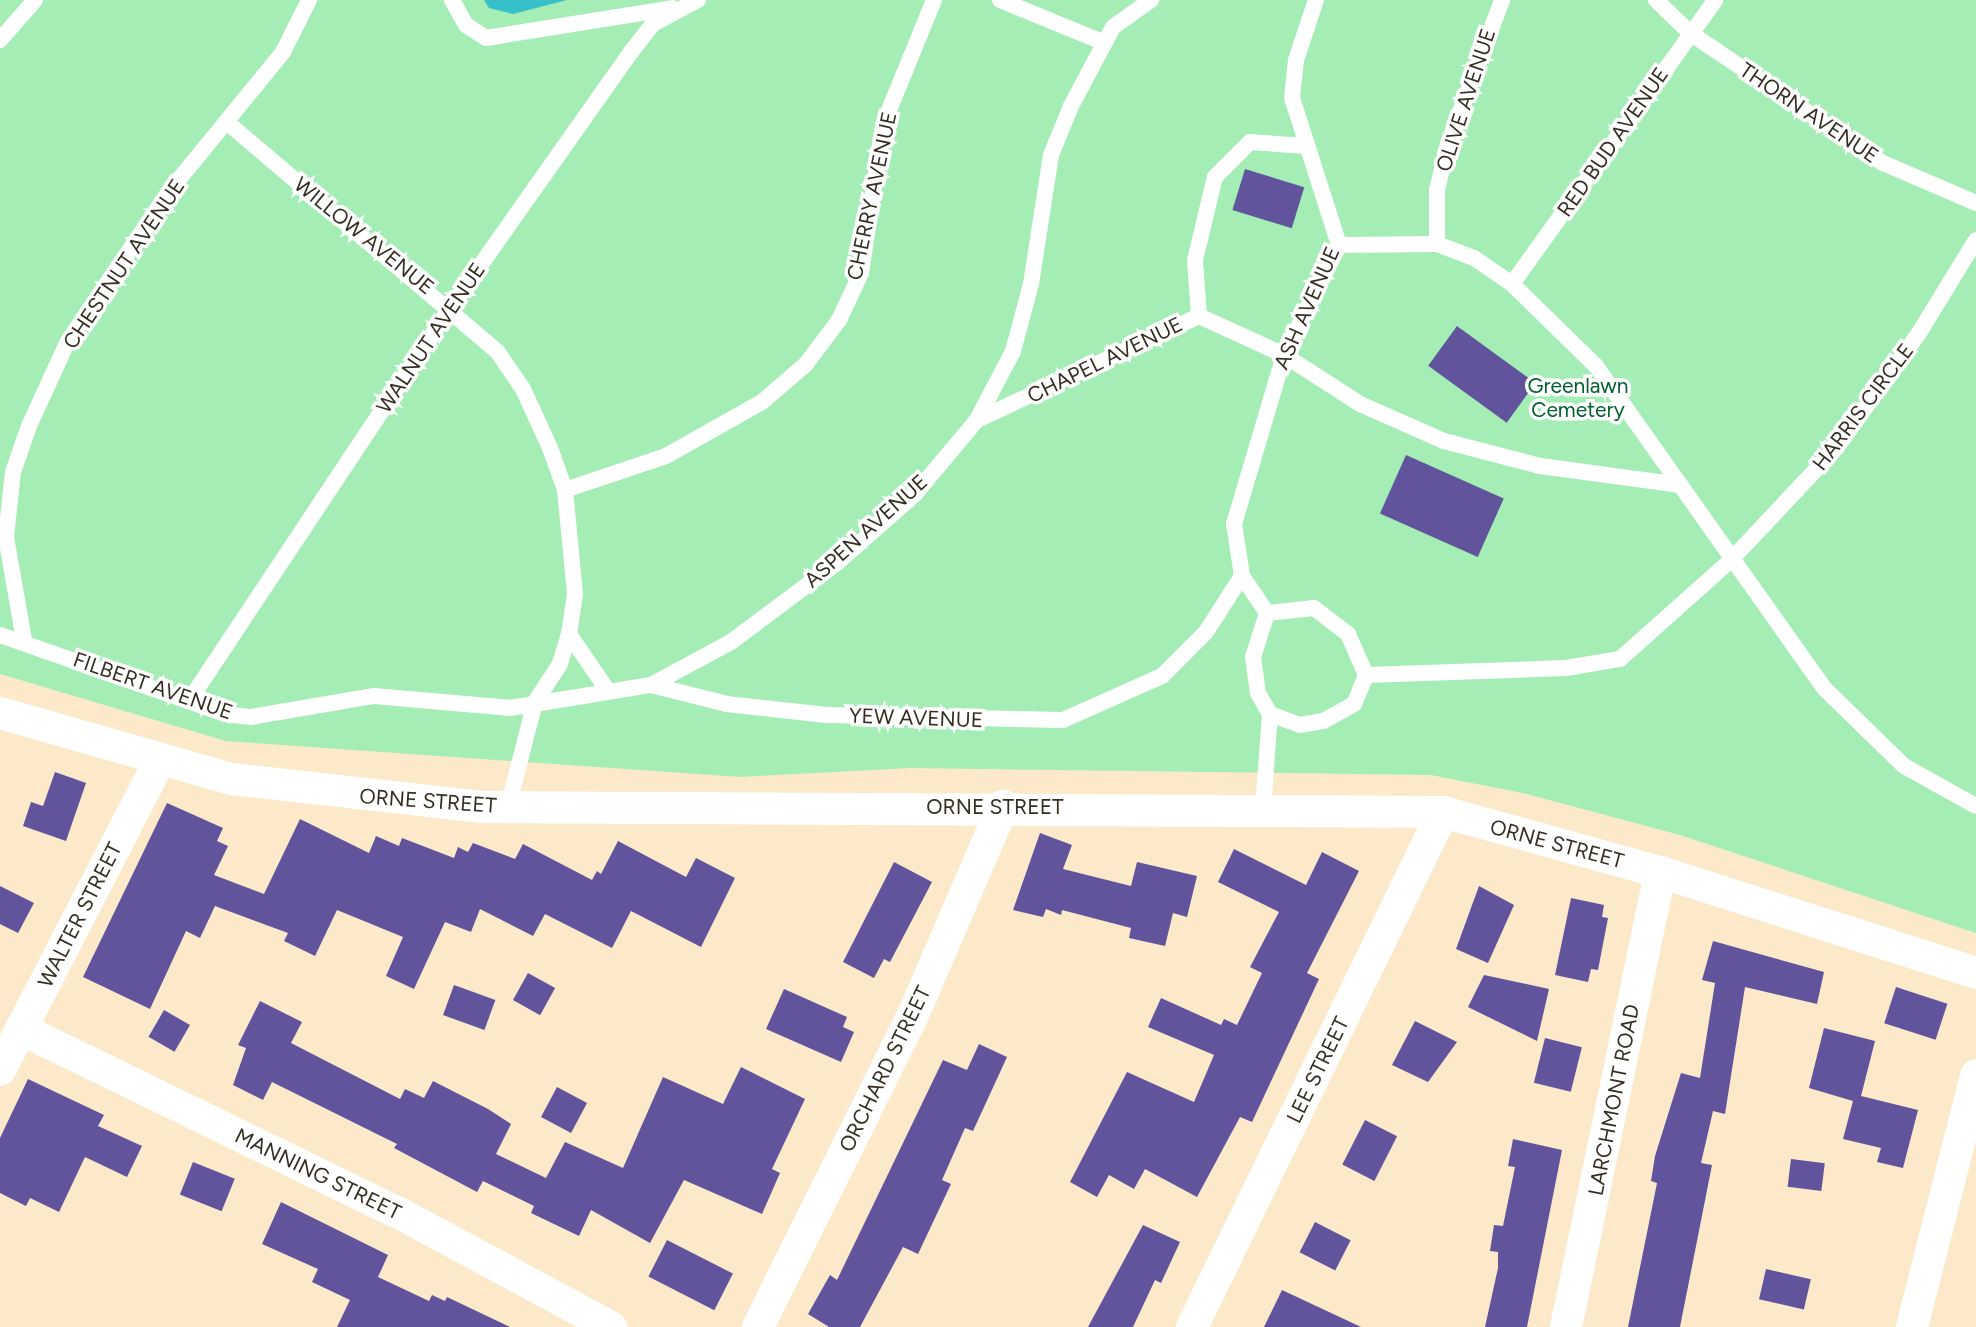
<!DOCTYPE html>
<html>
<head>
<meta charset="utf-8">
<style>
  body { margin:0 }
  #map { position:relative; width:1976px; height:1327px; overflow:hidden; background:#fbe9ca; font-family:Figtree,sans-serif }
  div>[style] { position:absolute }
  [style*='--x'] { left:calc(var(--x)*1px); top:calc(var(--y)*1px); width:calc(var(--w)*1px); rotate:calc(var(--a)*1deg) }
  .green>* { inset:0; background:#a4edb5 }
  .water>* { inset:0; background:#37c0c9 }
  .building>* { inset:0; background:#61549d; transform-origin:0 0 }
  .service>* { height:16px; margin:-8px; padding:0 8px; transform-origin:8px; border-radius:8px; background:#fff }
  .minor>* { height:32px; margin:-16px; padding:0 16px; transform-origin:16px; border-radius:16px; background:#fff }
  span { translate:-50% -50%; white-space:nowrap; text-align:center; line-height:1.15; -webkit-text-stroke:7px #fff; paint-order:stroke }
  .street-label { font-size:21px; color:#352e22 }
  .park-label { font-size:21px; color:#01602c }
</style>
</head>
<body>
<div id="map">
  <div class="green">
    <i style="clip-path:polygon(0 0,1976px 0,1976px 933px,1680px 835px,1523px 793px,1431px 775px,911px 768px,740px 777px,226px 741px,0 674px)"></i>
  </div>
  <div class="water">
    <i style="clip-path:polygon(484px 0,567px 0,513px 14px,489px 8px)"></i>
  </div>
  <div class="building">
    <i style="left:1245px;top:169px;width:62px;height:43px;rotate:17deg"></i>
    <i style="left:1457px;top:326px;width:97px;height:49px;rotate:36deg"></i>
    <i style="left:1406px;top:455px;width:107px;height:64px;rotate:24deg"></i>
    <i style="clip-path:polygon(55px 772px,86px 783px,66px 841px,23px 826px,31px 802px,43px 806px)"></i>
    <i style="clip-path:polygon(167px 803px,223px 828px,217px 841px,228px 846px,214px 875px,264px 894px,300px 819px,369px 853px,376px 836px,399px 846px,402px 838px,454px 858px,458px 847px,468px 852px,473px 843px,515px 859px,523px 844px,592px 880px,597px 871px,601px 874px,618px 841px,686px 877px,696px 858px,735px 878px,701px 947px,631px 911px,612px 948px,545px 914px,533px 936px,480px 909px,471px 932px,445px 922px,414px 989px,386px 976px,403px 937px,337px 910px,315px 956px,284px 941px,288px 933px,215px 906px,200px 938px,186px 931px,150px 1009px,83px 977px)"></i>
    <i style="clip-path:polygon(1040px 833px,1072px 845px,1063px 869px,1131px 886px,1137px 862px,1197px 876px,1187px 917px,1173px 913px,1165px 946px,1129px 938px,1131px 928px,1062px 910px,1061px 915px,1046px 909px,1043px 917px,1013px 910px)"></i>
    <i style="clip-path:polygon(1234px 849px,1306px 885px,1322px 852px,1359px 871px,1307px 973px,1319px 979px,1252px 1122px,1240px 1117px,1197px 1197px,1145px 1169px,1134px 1189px,1109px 1175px,1097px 1197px,1070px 1182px,1127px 1072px,1194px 1102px,1214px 1055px,1148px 1027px,1161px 998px,1221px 1025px,1224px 1019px,1237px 1025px,1262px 973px,1250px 967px,1279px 912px,1218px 882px)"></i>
    <i style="clip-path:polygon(894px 862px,932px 882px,890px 962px,884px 959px,874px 978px,843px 962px)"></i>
    <i style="clip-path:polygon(0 886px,34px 903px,18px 933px,0 924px)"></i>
    <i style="clip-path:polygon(1479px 886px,1514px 905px,1488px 963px,1456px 949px)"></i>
    <i style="clip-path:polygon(1571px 898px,1604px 905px,1602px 917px,1608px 918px,1598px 970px,1591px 969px,1588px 982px,1555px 975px)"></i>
    <i style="clip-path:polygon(1713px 941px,1824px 972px,1817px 1004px,1745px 987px,1725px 1114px,1713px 1111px,1701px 1163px,1712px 1165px,1680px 1327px,1628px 1327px,1657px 1183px,1651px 1181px,1655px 1156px,1681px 1073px,1700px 1078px,1715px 983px,1702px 980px)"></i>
    <i style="left:528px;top:973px;width:31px;height:31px;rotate:29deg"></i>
    <i style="clip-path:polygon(1484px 975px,1549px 989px,1537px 1041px,1468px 1007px)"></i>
    <i style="left:454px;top:985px;width:44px;height:32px;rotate:20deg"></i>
    <i style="left:1896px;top:987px;width:54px;height:38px;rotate:18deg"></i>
    <i style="clip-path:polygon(784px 989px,847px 1017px,843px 1027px,854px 1032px,841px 1062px,766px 1029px)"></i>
    <i style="clip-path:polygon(260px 1001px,302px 1022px,291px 1043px,400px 1099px,405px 1089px,424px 1098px,433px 1081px,488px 1109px,511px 1124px,496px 1154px,546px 1178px,565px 1142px,623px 1168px,663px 1077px,723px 1104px,741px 1067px,805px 1099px,772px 1169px,780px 1173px,762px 1214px,684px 1180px,650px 1243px,591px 1210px,579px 1236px,531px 1213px,534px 1206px,483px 1181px,477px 1192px,394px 1148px,397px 1144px,272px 1082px,263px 1100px,233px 1085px,246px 1048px,238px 1045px)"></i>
    <i style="left:164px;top:1010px;width:30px;height:31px;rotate:30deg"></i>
    <i style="clip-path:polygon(1415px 1021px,1457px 1042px,1428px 1082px,1392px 1065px)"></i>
    <i style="clip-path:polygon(1824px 1028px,1875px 1041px,1861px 1096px,1918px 1110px,1903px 1168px,1877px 1162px,1881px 1148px,1843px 1139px,1853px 1101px,1809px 1088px)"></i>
    <i style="left:1545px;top:1038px;width:38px;height:46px;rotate:14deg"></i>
    <i style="clip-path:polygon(979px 1044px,1007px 1057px,973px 1131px,965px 1128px,942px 1180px,951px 1184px,918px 1254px,903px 1247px,860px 1327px,829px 1327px,808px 1314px,830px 1275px,837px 1280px,943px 1060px,967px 1070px)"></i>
    <i style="clip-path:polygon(28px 1079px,104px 1115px,98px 1126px,142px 1146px,127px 1177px,85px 1157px,59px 1212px,30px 1198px,26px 1206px,0 1193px,0 1138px)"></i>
    <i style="left:557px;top:1087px;width:34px;height:34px;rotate:28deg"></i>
    <i style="left:1365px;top:1120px;width:36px;height:50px;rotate:27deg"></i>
    <i style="clip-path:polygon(1513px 1139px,1562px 1150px,1527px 1327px,1485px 1327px,1498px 1268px,1498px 1252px,1490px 1251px,1494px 1225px,1503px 1226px,1515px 1167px,1508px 1166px)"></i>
    <i style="left:1791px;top:1159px;width:34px;height:28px;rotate:7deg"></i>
    <i style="left:193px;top:1162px;width:45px;height:35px;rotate:22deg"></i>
    <i style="clip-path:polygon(281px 1202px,388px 1255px,378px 1277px,429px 1301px,432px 1295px,445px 1301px,447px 1297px,510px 1327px,337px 1327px,350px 1300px,312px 1282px,318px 1269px,262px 1244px)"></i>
    <i style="left:1315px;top:1222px;width:40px;height:34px;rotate:27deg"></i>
    <i style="clip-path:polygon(1143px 1225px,1180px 1242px,1161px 1283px,1155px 1280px,1133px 1327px,1088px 1327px)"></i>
    <i style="left:667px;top:1240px;width:74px;height:41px;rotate:27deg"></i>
    <i style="left:1766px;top:1269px;width:46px;height:31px;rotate:13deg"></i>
    <i style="clip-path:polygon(1282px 1290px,1361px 1327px,1264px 1327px)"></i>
  </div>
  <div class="service">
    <i style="--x:452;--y:0;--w:29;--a:61"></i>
    <i style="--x:466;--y:25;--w:24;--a:33"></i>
    <i style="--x:486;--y:38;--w:189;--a:-9.1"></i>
    <i style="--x:1000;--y:0;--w:113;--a:22.3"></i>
    <i style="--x:1656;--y:0;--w:47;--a:44.1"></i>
    <i style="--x:1690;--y:33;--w:233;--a:34"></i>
    <i style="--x:1883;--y:163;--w:101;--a:23.3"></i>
    <i style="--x:0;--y:40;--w:53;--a:-48.8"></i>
    <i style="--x:229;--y:124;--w:351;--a:40.3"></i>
    <i style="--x:497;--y:351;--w:46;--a:55.6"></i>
    <i style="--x:523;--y:389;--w:65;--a:65.4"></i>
    <i style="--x:550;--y:448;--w:45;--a:70.3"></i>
    <i style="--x:565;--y:490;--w:104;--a:84.5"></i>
    <i style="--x:575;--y:594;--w:40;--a:98.5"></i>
    <i style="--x:569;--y:634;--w:31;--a:107"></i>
    <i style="--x:560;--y:664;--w:45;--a:123.3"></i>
    <i style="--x:535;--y:702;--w:108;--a:104.4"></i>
    <i style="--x:1437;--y:244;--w:54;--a:-90"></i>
    <i style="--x:1437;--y:190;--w:47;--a:-76.6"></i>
    <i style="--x:1448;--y:144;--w:154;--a:-69.4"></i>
    <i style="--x:1339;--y:245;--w:98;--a:-0.6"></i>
    <i style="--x:1437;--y:244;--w:40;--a:21"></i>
    <i style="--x:1474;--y:258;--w:46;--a:34.4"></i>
    <i style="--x:1512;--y:284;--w:117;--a:44.3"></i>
    <i style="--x:1596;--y:366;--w:396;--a:54.7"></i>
    <i style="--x:1825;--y:689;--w:110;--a:44.3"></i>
    <i style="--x:1904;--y:766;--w:82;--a:29.1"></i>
    <i style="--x:1512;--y:284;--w:349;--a:-54.4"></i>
    <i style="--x:1199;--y:316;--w:94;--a:24.6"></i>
    <i style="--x:1284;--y:355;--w:90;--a:32.8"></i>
    <i style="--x:1360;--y:404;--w:92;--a:23.8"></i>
    <i style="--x:1444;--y:441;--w:99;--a:14.6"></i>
    <i style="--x:1540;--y:466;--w:142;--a:7.7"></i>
    <i style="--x:1199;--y:316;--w:56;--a:-94.1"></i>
    <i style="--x:1195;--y:260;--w:85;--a:-76.5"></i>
    <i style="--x:1215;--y:177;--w:49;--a:-45"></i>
    <i style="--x:1250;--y:142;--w:57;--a:4"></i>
    <i style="--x:977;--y:420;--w:245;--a:-25.1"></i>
    <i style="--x:565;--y:490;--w:107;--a:-18.6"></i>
    <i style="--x:666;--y:456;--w:110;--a:-29.4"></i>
    <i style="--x:762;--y:402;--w:58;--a:-40.8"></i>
    <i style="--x:806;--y:364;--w:55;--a:-53.1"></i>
    <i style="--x:839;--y:320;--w:52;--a:-64.9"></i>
    <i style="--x:861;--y:273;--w:150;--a:-81.5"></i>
    <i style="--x:883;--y:125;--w:135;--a:-67.8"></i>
    <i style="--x:1314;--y:608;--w:43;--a:37.4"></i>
    <i style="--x:1348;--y:634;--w:45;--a:66.3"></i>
    <i style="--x:1366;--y:675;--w:31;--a:112"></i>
    <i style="--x:1354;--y:704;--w:35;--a:151"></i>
    <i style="--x:1323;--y:721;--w:23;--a:170"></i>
    <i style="--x:1300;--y:725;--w:32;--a:-160"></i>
    <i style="--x:1270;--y:714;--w:24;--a:-120"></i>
    <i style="--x:1258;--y:693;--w:36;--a:-98"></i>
    <i style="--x:1253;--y:657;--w:46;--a:-72.3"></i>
    <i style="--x:1267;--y:613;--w:47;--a:-6.1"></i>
    <i style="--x:1267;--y:613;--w:45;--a:-124"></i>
    <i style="--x:1242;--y:576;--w:53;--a:-98.7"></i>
    <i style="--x:1234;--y:524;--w:176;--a:-73.5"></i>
    <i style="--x:1284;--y:355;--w:123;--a:-63.4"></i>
    <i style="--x:1339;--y:245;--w:154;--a:-107.7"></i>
    <i style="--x:1292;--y:98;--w:38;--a:-84"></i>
    <i style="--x:1296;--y:60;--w:63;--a:-71.6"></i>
    <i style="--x:569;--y:634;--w:69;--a:55.6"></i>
    <i style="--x:0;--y:635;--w:238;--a:19.3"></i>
    <i style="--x:225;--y:714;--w:26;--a:7"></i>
    <i style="--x:251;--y:717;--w:125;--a:-9.7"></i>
    <i style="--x:374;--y:696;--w:137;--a:5"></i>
    <i style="--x:510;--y:708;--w:143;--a:-9.3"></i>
    <i style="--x:651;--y:685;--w:78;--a:14"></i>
    <i style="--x:727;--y:704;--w:100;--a:6.3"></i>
    <i style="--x:826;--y:715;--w:237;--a:1.2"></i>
    <i style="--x:1063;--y:720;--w:108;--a:-24"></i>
    <i style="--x:1162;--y:676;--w:62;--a:-45"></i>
    <i style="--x:1206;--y:632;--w:67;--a:-57.3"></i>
    <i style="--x:24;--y:640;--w:105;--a:-99.9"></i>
    <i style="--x:6;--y:537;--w:65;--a:-83.9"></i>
    <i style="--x:13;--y:472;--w:49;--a:-70.8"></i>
    <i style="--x:29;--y:426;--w:91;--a:-65.4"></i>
    <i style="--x:67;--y:343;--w:186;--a:-56"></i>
    <i style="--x:171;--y:189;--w:177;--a:-50.7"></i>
    <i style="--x:283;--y:52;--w:58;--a:-63.4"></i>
    <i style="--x:1366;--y:675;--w:200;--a:-2"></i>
    <i style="--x:1566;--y:668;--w:55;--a:-9.5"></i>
    <i style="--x:1620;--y:659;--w:149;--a:-41.7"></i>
    <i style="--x:1731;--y:560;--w:155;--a:-46.8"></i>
    <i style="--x:1837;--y:447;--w:140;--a:-54.3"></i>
    <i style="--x:1919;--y:333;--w:109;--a:-58.5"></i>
    <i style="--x:651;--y:685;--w:91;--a:-28.3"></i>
    <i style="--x:731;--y:642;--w:134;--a:-36.8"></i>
    <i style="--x:838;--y:562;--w:101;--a:-41.4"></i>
    <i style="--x:914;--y:495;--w:98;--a:-50"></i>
    <i style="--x:977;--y:420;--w:78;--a:-62.4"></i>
    <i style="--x:1013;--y:351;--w:69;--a:-75"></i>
    <i style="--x:1031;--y:284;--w:131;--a:-81.2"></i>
    <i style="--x:1051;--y:155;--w:53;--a:-67.8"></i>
    <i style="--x:1071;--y:106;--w:89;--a:-62"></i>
    <i style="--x:1113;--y:27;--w:47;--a:-35.4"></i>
    <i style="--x:189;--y:701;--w:473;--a:-56.4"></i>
    <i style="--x:451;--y:307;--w:312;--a:-54.8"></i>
    <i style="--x:631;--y:52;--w:36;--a:-52"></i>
    <i style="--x:653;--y:24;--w:51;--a:-28.1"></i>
    <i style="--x:1263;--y:809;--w:95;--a:-85.8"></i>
  </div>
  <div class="minor">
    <i style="--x:0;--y:713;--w:241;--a:15.9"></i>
    <i style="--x:232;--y:779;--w:253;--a:6.4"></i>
    <i style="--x:483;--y:807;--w:960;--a:0.3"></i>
    <i style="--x:1443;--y:812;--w:225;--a:15.5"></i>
    <i style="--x:1660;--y:872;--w:332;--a:17.7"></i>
    <i style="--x:21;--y:1029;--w:420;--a:26"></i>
    <i style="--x:399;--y:1213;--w:241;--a:28.3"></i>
    <i style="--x:0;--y:1070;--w:349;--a:-62.7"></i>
    <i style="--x:758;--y:1327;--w:348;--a:-63.6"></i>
    <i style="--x:913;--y:1015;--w:228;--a:-66.7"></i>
    <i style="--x:1192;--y:1327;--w:573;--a:-64.02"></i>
    <i style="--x:1566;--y:1327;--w:465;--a:-78.3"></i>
    <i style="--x:1912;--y:1327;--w:260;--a:-75.7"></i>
  </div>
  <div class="street-label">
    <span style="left:1466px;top:100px;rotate:-72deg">OLIVE AVENUE</span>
    <span style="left:1809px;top:113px;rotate:34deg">THORN AVENUE</span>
    <span style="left:1613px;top:142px;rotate:-55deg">RED BUD AVENUE</span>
    <span style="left:872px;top:196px;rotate:-78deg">CHERRY AVENUE</span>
    <span style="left:364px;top:236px;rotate:39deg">WILLOW AVENUE</span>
    <span style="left:124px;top:264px;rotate:-56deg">CHESTNUT AVENUE</span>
    <span style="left:1307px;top:308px;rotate:-66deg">ASH AVENUE</span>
    <span style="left:431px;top:338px;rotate:-56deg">WALNUT AVENUE</span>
    <span style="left:1105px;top:360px;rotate:-26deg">CHAPEL AVENUE</span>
    <span style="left:1863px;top:407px;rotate:-53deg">HARRIS CIRCLE</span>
    <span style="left:866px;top:531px;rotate:-42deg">ASPEN AVENUE</span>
    <span style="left:153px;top:686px;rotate:19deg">FILBERT AVENUE</span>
    <span style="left:916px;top:718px;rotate:2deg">YEW AVENUE</span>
    <span style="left:428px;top:801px;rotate:4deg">ORNE STREET</span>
    <span style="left:995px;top:807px">ORNE STREET</span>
    <span style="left:1557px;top:844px;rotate:15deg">ORNE STREET</span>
    <span style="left:80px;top:915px;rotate:-63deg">WALTER STREET</span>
    <span style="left:885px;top:1069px;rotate:-64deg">ORCHARD STREET</span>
    <span style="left:1318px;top:1070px;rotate:-64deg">LEE STREET</span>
    <span style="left:1614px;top:1100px;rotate:-79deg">LARCHMONT ROAD</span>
    <span style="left:318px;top:1174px;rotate:26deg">MANNING STREET</span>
  </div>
  <div class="park-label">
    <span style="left:1578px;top:398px">Greenlawn<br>Cemetery</span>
  </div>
</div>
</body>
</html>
